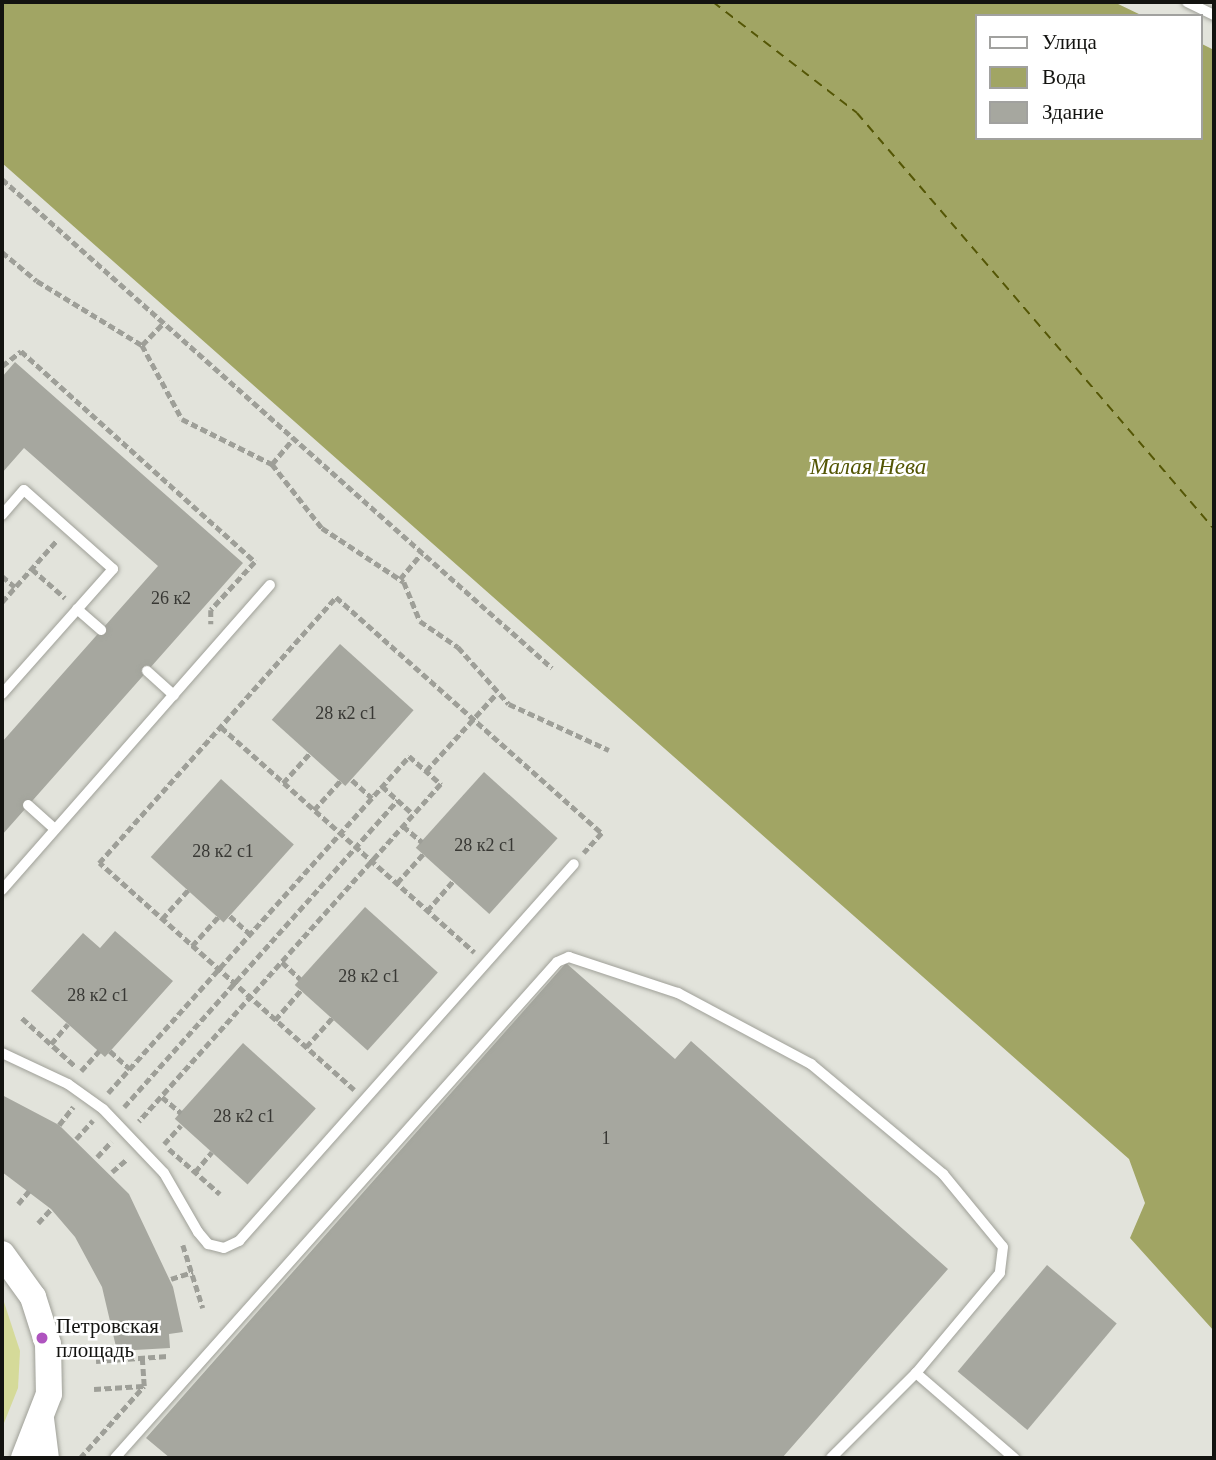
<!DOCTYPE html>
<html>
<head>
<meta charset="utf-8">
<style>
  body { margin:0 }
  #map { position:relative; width:1216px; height:1460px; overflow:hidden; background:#e2e3db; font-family:"Times New Roman",serif }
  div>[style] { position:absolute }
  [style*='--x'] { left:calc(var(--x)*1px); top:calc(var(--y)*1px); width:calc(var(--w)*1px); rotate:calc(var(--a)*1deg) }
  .green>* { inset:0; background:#d5da99 }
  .water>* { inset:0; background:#a1a564 }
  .ferry>* { height:2px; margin-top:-1px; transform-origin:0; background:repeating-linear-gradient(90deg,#545605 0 9px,transparent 0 16px) }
  .building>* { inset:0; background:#a6a79f; transform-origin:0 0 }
  .path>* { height:4.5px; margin-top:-2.25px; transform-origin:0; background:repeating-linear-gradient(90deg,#9e9f98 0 7px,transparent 0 10.5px) }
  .roads { filter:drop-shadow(0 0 2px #9fa098) drop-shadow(0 0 2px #9fa098) }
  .service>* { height:10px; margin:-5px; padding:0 5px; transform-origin:5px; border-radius:5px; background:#fff }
  .minor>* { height:21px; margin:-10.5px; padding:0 10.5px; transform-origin:10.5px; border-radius:10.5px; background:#fff }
  .tertiary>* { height:26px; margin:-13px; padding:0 13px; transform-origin:13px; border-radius:13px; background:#fff }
  .dots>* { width:19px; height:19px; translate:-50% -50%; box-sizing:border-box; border:4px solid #fff; border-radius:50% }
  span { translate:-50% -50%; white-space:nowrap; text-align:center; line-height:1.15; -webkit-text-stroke:5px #fff; paint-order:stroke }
  .number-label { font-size:18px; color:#383834 }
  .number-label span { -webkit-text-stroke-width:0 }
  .poi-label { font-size:21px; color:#131310 }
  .left { translate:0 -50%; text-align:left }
  .water-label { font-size:23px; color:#545605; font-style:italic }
  .frame { position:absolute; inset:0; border:4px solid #131310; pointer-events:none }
  .legend { position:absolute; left:975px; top:14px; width:228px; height:126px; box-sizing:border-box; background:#fff; border:2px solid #a1a19f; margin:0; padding:9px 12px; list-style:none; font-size:21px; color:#131310 }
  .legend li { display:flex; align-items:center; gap:14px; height:35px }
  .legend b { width:35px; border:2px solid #a1a19f }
</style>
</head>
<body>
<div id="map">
  <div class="green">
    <i style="clip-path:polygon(2px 1296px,20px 1351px,18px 1388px,2px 1428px)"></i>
  </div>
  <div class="water">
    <i style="clip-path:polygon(2px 2px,1114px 2px,1143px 16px,976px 16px,976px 138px,1200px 138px,1200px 43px,1214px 50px,1214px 1331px,1130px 1238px,1145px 1203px,1129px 1159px,2px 163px)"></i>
  </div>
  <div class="ferry">
    <i style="--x:713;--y:2;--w:182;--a:37.6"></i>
    <i style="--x:857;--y:113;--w:548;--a:49.36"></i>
  </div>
  <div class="building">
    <i style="clip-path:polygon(15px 362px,243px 563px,2px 835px,2px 742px,158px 566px,24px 448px,2px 473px,2px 377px)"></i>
    <i style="left:340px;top:644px;width:99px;height:102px;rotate:42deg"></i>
    <i style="left:484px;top:772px;width:99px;height:102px;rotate:42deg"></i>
    <i style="left:221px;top:779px;width:98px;height:105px;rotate:42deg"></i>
    <i style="left:365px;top:907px;width:98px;height:105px;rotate:42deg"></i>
    <i style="clip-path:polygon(115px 931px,173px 981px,105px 1057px,31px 991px,83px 933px,100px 948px)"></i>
    <i style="clip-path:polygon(566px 963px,675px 1059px,691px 1041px,948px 1269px,782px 1458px,170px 1458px,146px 1438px)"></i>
    <i style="left:243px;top:1043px;width:98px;height:102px;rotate:42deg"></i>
    <i style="clip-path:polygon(2px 1095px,59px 1125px,129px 1194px,173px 1287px,183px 1332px,169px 1334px,170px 1348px,117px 1351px,102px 1287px,75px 1237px,51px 1209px,2px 1172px)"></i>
    <i style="left:1047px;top:1265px;width:91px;height:139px;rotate:40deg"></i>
  </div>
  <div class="path">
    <i style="--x:2;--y:179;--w:736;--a:41.64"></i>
    <i style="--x:2;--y:252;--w:45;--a:39.6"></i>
    <i style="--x:37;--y:281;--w:123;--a:31.4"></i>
    <i style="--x:142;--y:345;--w:84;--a:61.6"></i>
    <i style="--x:182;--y:419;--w:101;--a:26.6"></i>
    <i style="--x:272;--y:464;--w:81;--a:52"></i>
    <i style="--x:322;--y:528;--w:98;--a:33.4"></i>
    <i style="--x:404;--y:582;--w:42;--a:67.7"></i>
    <i style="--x:420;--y:621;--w:46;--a:34.4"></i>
    <i style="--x:458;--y:647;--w:76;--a:48.2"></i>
    <i style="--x:509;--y:704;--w:110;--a:24.7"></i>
    <i style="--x:142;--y:345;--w:32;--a:-46"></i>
    <i style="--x:2;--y:366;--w:24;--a:-38"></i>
    <i style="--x:21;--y:351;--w:315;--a:42"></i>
    <i style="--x:255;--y:562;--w:65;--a:132.5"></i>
    <i style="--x:211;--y:610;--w:14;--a:90"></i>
    <i style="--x:272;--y:464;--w:34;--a:-50"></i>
    <i style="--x:32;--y:569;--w:44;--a:41.3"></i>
    <i style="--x:2;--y:576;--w:17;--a:40"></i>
    <i style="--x:400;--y:579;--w:34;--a:-50"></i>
    <i style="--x:2;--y:602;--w:83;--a:-48.4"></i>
    <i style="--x:221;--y:727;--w:339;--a:41.6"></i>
    <i style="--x:426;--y:771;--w:105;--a:-47.7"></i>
    <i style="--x:352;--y:780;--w:27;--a:42"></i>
    <i style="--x:283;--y:783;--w:39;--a:-48"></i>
    <i style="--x:382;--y:786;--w:42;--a:42.1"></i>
    <i style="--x:314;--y:810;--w:39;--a:-48"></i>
    <i style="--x:403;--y:826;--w:25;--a:40"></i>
    <i style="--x:397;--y:883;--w:39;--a:-48"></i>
    <i style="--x:427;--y:911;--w:40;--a:-49"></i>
    <i style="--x:230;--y:916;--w:27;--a:42"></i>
    <i style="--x:162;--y:919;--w:39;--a:-48"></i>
    <i style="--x:192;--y:946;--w:39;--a:-48"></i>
    <i style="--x:282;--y:962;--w:25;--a:43"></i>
    <i style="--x:22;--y:1018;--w:73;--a:42.2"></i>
    <i style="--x:275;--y:1020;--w:40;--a:-49"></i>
    <i style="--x:51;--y:1044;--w:26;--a:-50"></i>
    <i style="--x:306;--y:1047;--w:39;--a:-48"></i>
    <i style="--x:110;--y:1051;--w:27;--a:42"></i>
    <i style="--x:81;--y:1071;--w:27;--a:-48"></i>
    <i style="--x:354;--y:1090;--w:341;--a:-138.3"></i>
    <i style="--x:99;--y:863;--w:356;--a:-48.3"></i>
    <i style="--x:336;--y:597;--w:356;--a:41.6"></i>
    <i style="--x:602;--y:833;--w:27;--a:132"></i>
    <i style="--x:108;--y:1093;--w:452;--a:-48.2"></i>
    <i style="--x:409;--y:756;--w:43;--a:41.2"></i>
    <i style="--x:441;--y:784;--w:453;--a:131.8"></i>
    <i style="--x:162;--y:1097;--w:25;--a:40"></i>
    <i style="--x:124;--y:1107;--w:411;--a:-48.3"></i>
    <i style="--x:59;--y:1125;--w:23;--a:-52"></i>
    <i style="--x:76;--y:1139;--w:25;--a:-48"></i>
    <i style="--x:164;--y:1144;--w:25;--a:-48"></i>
    <i style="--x:169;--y:1149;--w:68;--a:41.4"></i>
    <i style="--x:97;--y:1157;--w:21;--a:-47"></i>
    <i style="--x:112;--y:1172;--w:20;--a:-41"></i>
    <i style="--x:195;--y:1172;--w:26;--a:-50"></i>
    <i style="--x:18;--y:1204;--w:17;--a:-50"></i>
    <i style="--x:38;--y:1223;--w:19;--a:-47"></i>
    <i style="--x:183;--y:1245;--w:66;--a:72.4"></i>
    <i style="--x:171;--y:1279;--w:23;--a:-18"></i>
    <i style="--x:96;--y:1361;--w:72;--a:-4"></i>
    <i style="--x:94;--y:1389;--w:49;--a:-3.5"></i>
    <i style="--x:80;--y:1458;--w:96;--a:-48.4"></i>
    <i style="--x:144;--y:1386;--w:28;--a:-94"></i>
  </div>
  <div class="roads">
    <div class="service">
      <i style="--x:1187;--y:2;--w:30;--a:26"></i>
      <i style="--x:2;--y:515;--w:33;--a:-49"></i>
      <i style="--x:24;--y:490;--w:119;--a:41.6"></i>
      <i style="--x:113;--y:569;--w:167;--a:131.6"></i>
      <i style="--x:77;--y:609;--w:32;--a:41"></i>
      <i style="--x:147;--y:671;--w:36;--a:42"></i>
      <i style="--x:28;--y:805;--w:36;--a:42"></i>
      <i style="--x:2;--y:890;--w:406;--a:-48.7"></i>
      <i style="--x:2;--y:1053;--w:73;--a:25.2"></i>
      <i style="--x:68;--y:1084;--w:43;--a:35.5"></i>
      <i style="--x:103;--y:1109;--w:88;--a:46.4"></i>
      <i style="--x:164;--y:1173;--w:68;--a:60"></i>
      <i style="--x:198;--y:1232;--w:16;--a:50"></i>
      <i style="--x:208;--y:1244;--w:16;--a:14"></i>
      <i style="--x:224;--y:1248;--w:17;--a:-25"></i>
      <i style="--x:239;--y:1241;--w:504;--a:-48.38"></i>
      <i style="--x:916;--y:1373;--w:130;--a:40.9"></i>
      <i style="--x:115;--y:1458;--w:664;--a:-48.29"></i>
      <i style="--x:557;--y:962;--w:13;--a:-23"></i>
      <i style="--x:569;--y:957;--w:115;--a:18.3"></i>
      <i style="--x:678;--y:993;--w:151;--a:28.1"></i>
      <i style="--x:811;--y:1064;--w:172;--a:39.8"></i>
      <i style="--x:943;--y:1174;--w:94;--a:50.6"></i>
      <i style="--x:1003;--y:1247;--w:26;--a:97"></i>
      <i style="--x:1000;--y:1273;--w:131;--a:130"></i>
      <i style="--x:916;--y:1373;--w:120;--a:135"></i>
    </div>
    <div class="minor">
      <i style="--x:43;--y:1418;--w:40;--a:82.9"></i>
    </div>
    <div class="tertiary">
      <i style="--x:2;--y:1254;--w:53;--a:54.2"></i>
      <i style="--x:33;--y:1297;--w:49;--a:72.3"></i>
      <i style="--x:48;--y:1344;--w:50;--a:88.9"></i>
      <i style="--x:49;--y:1394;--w:69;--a:111.3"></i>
    </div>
  </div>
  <div class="dots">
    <i style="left:42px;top:1338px;background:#af54bf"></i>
  </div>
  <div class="number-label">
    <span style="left:171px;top:598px">26 к2</span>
    <span style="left:346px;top:713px">28 к2 с1</span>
    <span style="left:485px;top:845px">28 к2 с1</span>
    <span style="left:223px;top:851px">28 к2 с1</span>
    <span style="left:369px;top:976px">28 к2 с1</span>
    <span style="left:98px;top:995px">28 к2 с1</span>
    <span style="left:244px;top:1116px">28 к2 с1</span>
    <span style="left:606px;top:1138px">1</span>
  </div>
  <div class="poi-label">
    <span class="left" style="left:56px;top:1338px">Петровская<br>площадь</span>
  </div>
  <div class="water-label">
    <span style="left:868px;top:467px">Малая Нева</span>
  </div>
  <div class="frame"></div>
  <ul class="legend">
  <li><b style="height:9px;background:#fff"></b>Улица</li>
  <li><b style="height:19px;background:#a1a564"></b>Вода</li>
  <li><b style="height:19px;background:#a6a79f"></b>Здание</li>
  </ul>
</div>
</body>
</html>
